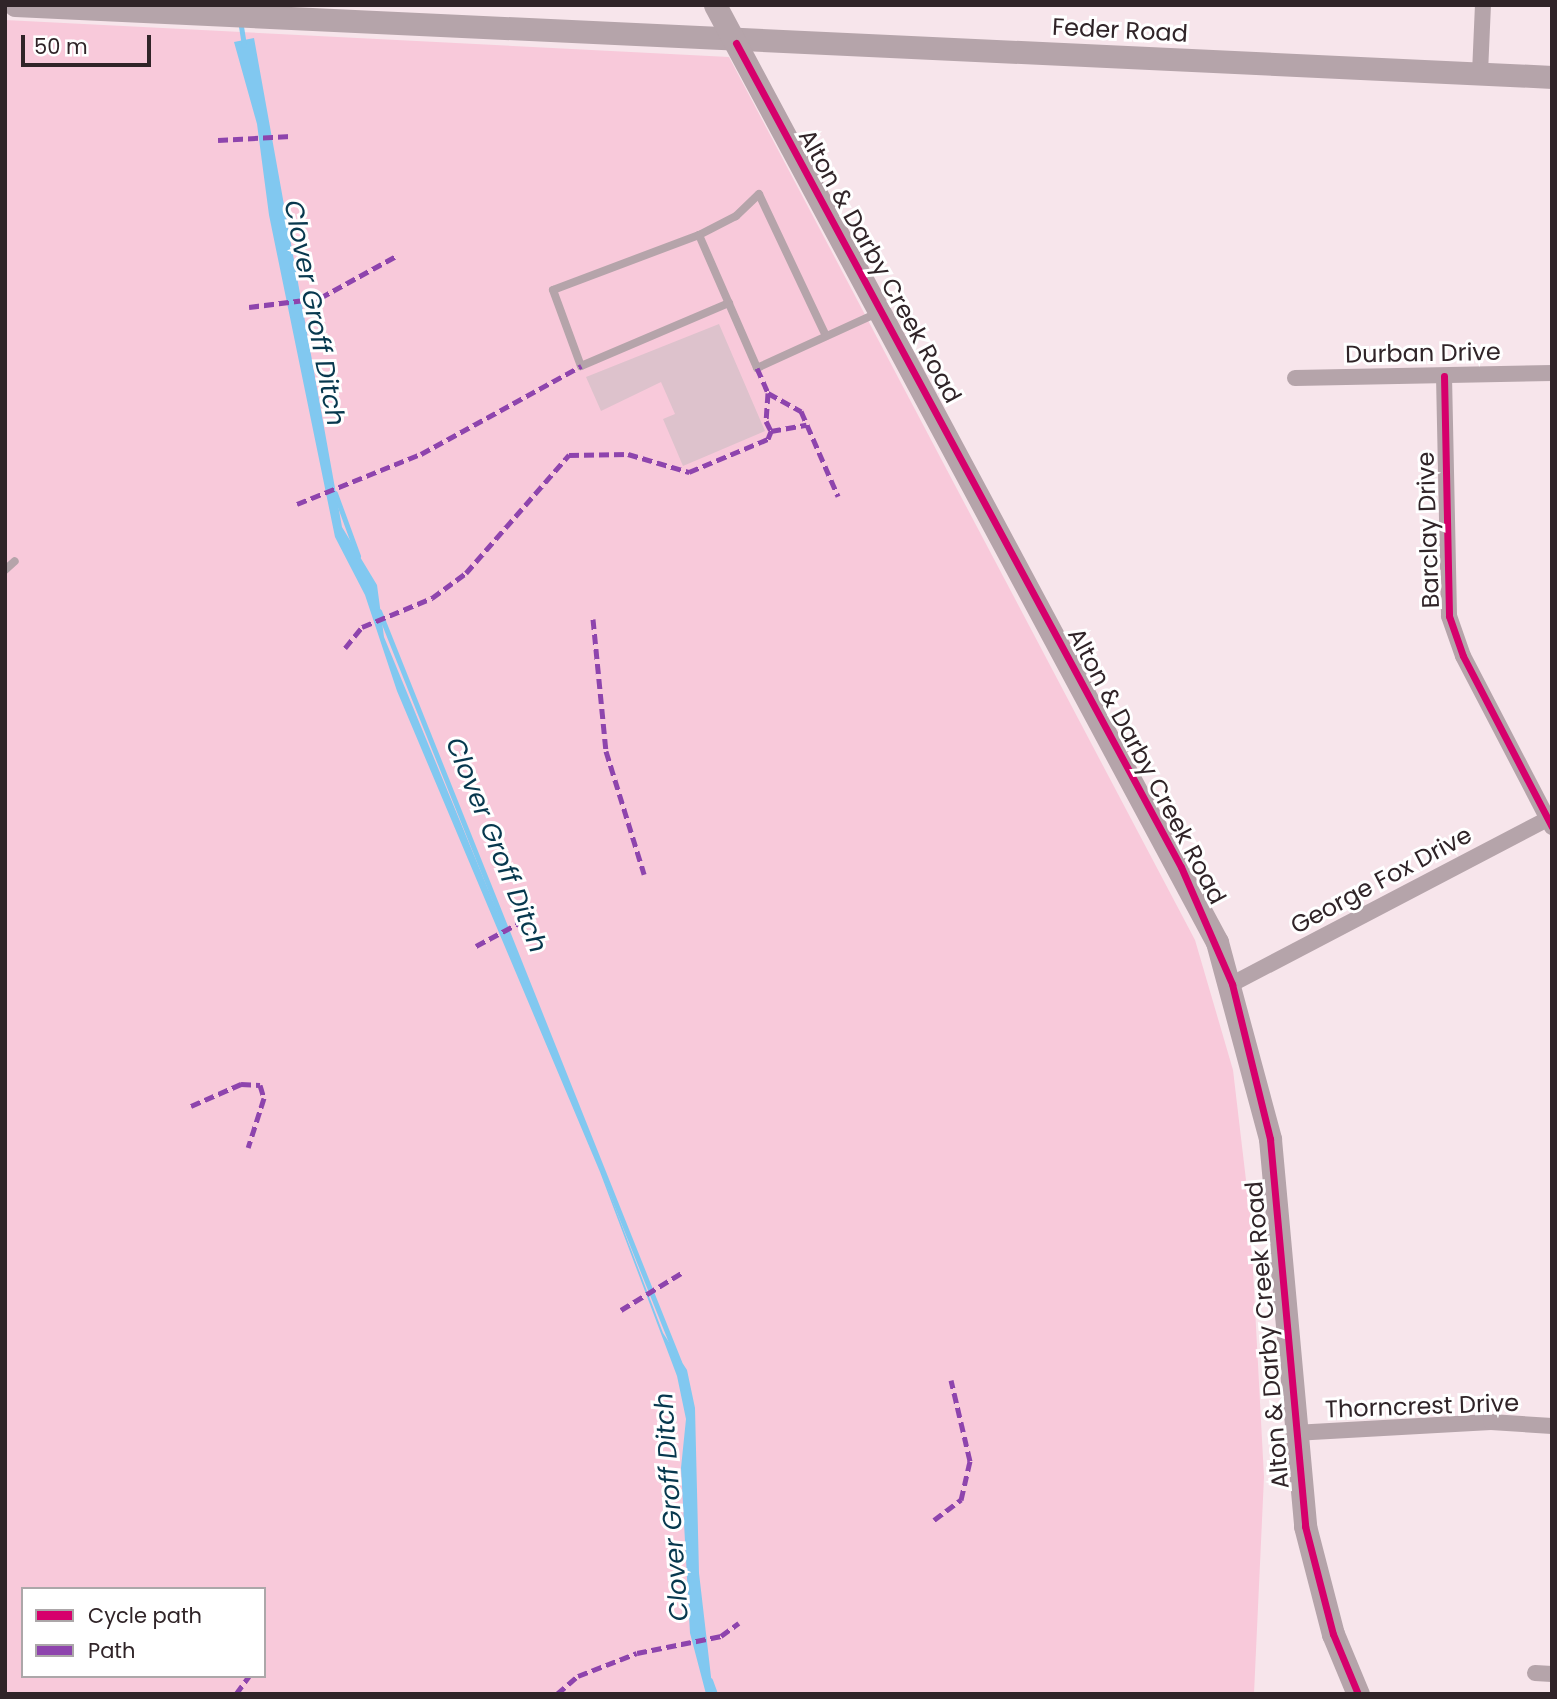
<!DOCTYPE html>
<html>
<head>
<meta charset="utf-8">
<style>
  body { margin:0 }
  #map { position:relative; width:1557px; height:1699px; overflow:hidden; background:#f7e5eb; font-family:Poppins,sans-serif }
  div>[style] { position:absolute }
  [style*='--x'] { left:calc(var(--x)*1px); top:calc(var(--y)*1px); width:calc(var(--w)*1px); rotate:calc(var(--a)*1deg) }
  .green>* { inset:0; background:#f8c9da }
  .water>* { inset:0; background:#81c8f0 }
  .stream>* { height:5px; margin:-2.5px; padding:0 2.5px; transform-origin:2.5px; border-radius:2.5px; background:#81c8f0 }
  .building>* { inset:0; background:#ddc2cc }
  .lane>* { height:8px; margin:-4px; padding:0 4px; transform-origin:4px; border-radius:4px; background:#b5a4aa }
  .street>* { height:16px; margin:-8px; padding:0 8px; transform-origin:8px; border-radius:8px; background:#b5a4aa }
  .secondary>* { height:23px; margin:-11.5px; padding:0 11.5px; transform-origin:11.5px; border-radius:11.5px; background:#b5a4aa }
  .quiet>* { height:5px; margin-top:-2.5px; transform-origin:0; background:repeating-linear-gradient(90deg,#8e44ad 0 10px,transparent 0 15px) }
  .cycleway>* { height:7px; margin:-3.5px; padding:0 3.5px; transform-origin:3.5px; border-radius:3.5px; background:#d6006c }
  span { translate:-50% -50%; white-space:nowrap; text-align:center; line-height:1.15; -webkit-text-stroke:6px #fff; paint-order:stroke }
  .street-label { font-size:24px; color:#302428 }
  .water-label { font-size:26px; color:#07384e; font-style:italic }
  .frame { position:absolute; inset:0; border:7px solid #302428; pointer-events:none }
  .legend { position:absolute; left:21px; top:1587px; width:245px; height:91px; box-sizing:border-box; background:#fff; border:2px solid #aca7a9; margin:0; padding:9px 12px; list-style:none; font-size:21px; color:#302428 }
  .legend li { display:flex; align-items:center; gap:14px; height:35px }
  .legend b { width:35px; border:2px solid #aca7a9 }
  .scale { position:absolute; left:21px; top:35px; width:130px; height:32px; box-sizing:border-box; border:4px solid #302428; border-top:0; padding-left:9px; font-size:21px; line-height:24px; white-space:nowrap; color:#302428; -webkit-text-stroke:5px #fff; paint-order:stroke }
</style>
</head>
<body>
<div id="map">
  <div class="green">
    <i style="clip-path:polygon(evenodd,5px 20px,729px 57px,1195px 940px,1233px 1070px,1250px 1214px,1264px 1477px,1254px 1694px,5px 1694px,5px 20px,23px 1589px,264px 1589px,264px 1676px,23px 1676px,23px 1589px)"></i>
  </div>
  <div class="water">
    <i style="clip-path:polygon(254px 38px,342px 527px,377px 585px,384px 637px,559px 1061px,663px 1333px,687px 1370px,695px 1408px,699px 1573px,713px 1694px,706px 1694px,690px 1633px,681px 1468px,686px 1419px,677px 1376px,600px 1172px,397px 691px,365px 595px,335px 537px,269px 215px,257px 124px,234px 42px)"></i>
  </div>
  <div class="stream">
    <i style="--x:240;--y:20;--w:25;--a:81"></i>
    <i style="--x:335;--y:493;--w:67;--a:69.9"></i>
    <i style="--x:379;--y:611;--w:809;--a:68.22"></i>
    <i style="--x:710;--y:1680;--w:15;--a:70"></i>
  </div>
  <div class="building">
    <i style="clip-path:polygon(719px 324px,765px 431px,683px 466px,663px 419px,675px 414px,661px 382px,601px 411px,586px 377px)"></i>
  </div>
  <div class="lane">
    <i style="--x:699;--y:235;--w:156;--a:159.4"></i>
    <i style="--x:553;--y:290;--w:81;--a:69.8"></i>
    <i style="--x:581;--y:366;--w:161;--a:-23.1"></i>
    <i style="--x:826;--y:336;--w:157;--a:-115.3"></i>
    <i style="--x:759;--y:194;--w:32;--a:136"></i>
    <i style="--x:736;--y:216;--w:42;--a:152.8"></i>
    <i style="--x:699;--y:235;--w:145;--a:66.4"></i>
    <i style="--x:757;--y:368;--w:132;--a:-24.6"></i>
    <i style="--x:5;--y:570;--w:13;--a:-42"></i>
  </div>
  <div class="street">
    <i style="--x:1480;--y:73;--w:68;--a:-87.5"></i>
    <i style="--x:1444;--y:376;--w:240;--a:88.8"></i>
    <i style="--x:1449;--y:616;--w:42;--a:70.7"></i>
    <i style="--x:1463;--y:656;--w:193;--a:62.5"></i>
    <i style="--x:1295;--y:378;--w:257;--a:-1.1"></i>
    <i style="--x:1232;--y:984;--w:361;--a:-27.6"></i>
    <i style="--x:1294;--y:1433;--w:197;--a:-3.2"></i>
    <i style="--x:1491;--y:1422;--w:61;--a:3.8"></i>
    <i style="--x:1535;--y:1673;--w:17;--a:3"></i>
  </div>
  <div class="secondary">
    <i style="--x:15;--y:5;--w:1539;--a:2.68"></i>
    <i style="--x:715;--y:5;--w:1063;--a:61.82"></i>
    <i style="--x:1217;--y:942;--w:204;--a:74.9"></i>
    <i style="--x:1270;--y:1139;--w:389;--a:84.8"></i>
    <i style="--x:1305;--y:1526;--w:112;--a:75.5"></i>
    <i style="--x:1333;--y:1634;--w:65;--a:67.4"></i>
  </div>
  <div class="quiet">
    <i style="--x:218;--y:140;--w:73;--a:-3.1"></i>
    <i style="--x:249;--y:307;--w:72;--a:-7.2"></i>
    <i style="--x:320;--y:298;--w:87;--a:-28.9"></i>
    <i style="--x:757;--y:368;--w:27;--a:66"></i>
    <i style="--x:768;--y:393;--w:38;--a:29"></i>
    <i style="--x:801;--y:411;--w:93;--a:66.5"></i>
    <i style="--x:768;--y:393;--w:28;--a:94"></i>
    <i style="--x:766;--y:421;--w:11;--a:63"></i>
    <i style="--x:771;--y:431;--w:36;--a:-10"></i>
    <i style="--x:297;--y:504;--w:134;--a:-22"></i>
    <i style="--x:421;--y:454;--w:183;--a:-28.8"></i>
    <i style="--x:593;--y:619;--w:133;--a:84.4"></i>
    <i style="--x:606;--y:751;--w:129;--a:72.8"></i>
    <i style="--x:345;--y:648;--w:27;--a:-51"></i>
    <i style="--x:362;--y:627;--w:76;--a:-22.5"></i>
    <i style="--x:432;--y:598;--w:42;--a:-36.3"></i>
    <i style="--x:466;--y:573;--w:157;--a:-48.9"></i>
    <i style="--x:569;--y:455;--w:59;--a:-1"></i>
    <i style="--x:628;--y:454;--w:64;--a:16.4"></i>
    <i style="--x:689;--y:472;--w:86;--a:-22.7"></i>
    <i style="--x:768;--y:439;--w:9;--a:-69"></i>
    <i style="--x:476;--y:946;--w:68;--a:-28.1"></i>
    <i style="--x:191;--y:1106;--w:55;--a:-23.7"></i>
    <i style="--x:241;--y:1084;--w:19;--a:3"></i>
    <i style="--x:260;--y:1085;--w:14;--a:73"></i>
    <i style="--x:264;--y:1098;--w:52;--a:107.7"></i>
    <i style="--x:621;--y:1310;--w:73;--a:-31.5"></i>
    <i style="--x:934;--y:1520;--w:34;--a:-37"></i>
    <i style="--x:961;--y:1500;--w:40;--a:-77"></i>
    <i style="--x:970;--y:1461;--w:83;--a:-103.2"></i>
    <i style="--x:236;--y:1694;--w:22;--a:-54"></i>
    <i style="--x:557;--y:1694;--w:28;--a:-41"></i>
    <i style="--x:578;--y:1676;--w:63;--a:-21.3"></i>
    <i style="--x:637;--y:1653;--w:86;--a:-11.4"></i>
    <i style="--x:721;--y:1636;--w:22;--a:-36"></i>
  </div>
  <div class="cycleway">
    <i style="--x:736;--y:43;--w:936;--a:61.63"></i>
    <i style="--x:1181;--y:867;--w:128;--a:66.4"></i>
    <i style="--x:1232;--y:984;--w:160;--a:76.2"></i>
    <i style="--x:1270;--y:1139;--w:389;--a:84.8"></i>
    <i style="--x:1305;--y:1526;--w:112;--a:75.5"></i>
    <i style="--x:1333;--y:1634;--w:65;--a:67.4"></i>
    <i style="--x:1444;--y:376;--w:240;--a:88.8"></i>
    <i style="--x:1449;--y:616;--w:42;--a:70.7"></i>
    <i style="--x:1463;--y:656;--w:193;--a:62.5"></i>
  </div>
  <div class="street-label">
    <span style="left:1120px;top:30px;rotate:3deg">Feder Road</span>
    <span style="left:880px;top:266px;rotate:61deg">Alton &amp; Darby Creek Road</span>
    <span style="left:1423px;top:353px;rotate:-1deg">Durban Drive</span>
    <span style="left:1428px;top:530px;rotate:-92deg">Barclay Drive</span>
    <span style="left:1147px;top:766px;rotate:62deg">Alton &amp; Darby Creek Road</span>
    <span style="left:1381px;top:880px;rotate:-28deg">George Fox Drive</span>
    <span style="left:1267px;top:1335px;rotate:-95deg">Alton &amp; Darby Creek Road</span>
    <span style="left:1422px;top:1406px;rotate:-2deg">Thorncrest Drive</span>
  </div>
  <div class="water-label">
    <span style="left:314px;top:313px;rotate:79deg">Clover Groff Ditch</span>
    <span style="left:496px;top:845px;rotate:68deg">Clover Groff Ditch</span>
    <span style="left:672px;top:1507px;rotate:-94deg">Clover Groff Ditch</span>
  </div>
  <div class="frame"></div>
  <ul class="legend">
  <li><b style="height:9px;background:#d6006c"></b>Cycle path</li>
  <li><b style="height:9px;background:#8e44ad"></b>Path</li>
  </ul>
  <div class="scale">50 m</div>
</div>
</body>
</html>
